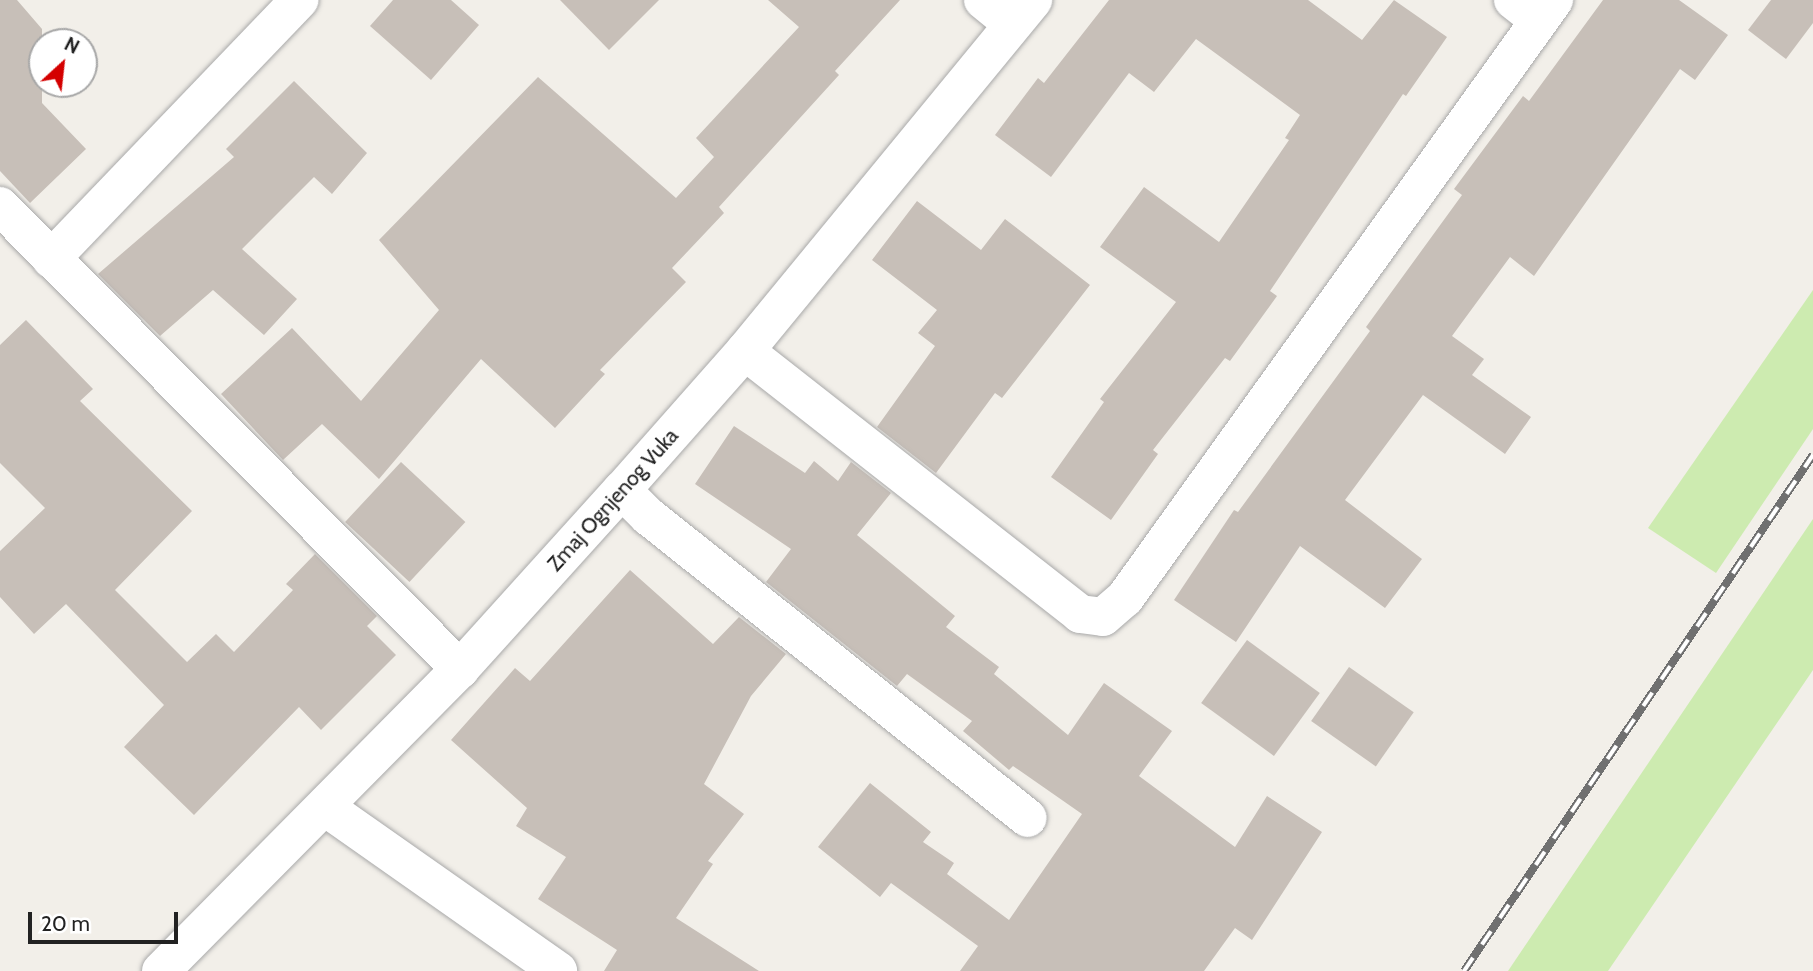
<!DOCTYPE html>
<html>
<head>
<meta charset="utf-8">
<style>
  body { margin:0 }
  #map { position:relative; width:1813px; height:971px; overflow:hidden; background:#f2efe9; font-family:Cabin,sans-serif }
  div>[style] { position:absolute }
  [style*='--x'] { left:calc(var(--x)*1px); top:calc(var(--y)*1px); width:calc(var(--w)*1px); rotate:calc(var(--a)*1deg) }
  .grass>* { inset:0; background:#cdebb0 }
  .building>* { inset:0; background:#c7bfb8; transform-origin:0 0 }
  .roads { filter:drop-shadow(0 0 2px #a9a9a9) drop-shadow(0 0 2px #a9a9a9) }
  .minor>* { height:38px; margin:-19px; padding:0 19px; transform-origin:19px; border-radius:19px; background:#fff }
  .rail>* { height:8px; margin-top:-4px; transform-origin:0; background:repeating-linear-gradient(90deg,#fff 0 16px,#707070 0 32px); box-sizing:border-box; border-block:2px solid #707070 }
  span { translate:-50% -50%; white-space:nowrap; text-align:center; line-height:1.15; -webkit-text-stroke:6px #fff; paint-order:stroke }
  .street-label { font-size:21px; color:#222 }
  .north { position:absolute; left:28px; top:28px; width:70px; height:70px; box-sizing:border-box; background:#fff; border:2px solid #a7a7a7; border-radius:50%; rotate:27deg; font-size:19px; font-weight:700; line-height:28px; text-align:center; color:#222 }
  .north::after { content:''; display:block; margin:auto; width:24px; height:32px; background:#d40000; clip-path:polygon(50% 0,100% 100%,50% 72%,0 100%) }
  .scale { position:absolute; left:28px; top:912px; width:150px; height:32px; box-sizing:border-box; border:4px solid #222; border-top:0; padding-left:9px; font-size:21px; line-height:24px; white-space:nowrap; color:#222; -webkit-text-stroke:5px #fff; paint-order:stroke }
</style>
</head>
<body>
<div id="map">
  <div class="grass">
    <i style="clip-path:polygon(1813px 290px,1813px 429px,1716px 573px,1648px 528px)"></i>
    <i style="clip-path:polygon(1813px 519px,1813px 670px,1608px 971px,1508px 971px)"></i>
  </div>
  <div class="building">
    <i style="clip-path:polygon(0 0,17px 0,42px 29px,42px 103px,86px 149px,30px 203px,0 171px)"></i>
    <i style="clip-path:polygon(393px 0,451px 0,479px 25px,431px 80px,370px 26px)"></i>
    <i style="clip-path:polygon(560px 0,659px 0,609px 50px)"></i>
    <i style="clip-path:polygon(768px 0,900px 0,835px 71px,839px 75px,719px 207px,724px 213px,672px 268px,686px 282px,600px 370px,605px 374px,555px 428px,481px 359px,379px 479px,322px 424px,283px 460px,221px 394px,292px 328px,361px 401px,439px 310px,379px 240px,538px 77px,676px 198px,714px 157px,696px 138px,799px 27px)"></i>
    <i style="clip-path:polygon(1109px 0,1308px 0,1362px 40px,1394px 0,1447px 37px,1406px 96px,1403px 94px,1270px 291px,1277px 296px,1230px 361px,1225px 358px,1153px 450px,1158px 454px,1111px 520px,1051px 477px,1104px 402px,1100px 399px,1176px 302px,1100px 247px,1144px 187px,1219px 242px,1289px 140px,1285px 138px,1300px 115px,1196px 39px,1154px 92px,1129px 73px,1051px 177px,995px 135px,1038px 78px,1044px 83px)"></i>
    <i style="clip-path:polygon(1603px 0,1679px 0,1728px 35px,1695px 80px,1680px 69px,1534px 276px,1510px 257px,1452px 336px,1484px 359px,1472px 375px,1531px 417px,1505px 454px,1423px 395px,1345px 500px,1422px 559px,1385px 608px,1300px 546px,1236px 642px,1174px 600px,1234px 510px,1238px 512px,1370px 331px,1366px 327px,1462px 195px,1454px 189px,1523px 96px,1529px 101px)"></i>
    <i style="clip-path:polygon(1771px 0,1813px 0,1813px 23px,1786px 59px,1748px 30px)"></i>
    <i style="clip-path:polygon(294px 81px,367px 153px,332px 194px,314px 177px,242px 249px,297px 299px,264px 335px,213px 290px,160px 336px,98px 274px,234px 157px,226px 149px)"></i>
    <i style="clip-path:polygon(917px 201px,981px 250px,1005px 219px,1090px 285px,1002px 398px,995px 393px,936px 473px,877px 427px,935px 346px,918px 333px,937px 310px,872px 260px)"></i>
    <i style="clip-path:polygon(26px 320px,93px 389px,80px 401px,192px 511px,115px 590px,187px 662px,216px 634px,234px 652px,293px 590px,286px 584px,315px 554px,377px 616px,367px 626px,396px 655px,321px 730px,299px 707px,194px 815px,124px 747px,164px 705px,66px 604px,34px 634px,0 597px,0 551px,45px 508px,0 463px,0 345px)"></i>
    <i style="clip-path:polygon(734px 426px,805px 473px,814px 461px,838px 481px,851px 462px,891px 493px,857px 535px,955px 616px,946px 627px,999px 667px,994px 674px,1068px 735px,1104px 683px,1172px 731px,1139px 776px,1235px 847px,1267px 796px,1322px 832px,1252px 940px,1235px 928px,1204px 971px,960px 971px,978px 946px,891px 883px,880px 897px,818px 847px,870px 783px,931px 832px,923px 842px,954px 863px,947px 874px,1009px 920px,1082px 814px,1013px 766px,1009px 770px,963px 731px,972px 721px,907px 674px,897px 686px,766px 582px,791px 549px,695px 484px)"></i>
    <i style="left:401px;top:462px;width:88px;height:82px;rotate:43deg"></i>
    <i style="clip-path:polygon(630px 570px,713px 644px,739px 617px,786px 654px,751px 696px,704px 784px,744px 814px,708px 861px,713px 864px,676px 918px,759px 971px,604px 971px,617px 950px,538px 899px,566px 857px,516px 826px,527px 808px,451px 740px,515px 668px,530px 681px)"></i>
    <i style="left:1247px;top:640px;width:90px;height:78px;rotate:36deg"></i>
    <i style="left:1349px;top:667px;width:79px;height:66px;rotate:35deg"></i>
  </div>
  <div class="roads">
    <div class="minor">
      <i style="--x:983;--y:0;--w:38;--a:39"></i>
      <i style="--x:1513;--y:0;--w:33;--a:38"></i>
      <i style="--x:0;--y:206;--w:653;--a:45.19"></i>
      <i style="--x:51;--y:259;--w:359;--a:-46.2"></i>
      <i style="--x:745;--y:351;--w:426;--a:38.1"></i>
      <i style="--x:1080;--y:614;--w:23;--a:7"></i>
      <i style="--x:1103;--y:617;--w:29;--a:-41"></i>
      <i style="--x:1125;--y:598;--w:736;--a:-54.34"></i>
      <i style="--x:622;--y:490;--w:37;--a:45"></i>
      <i style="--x:648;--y:516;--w:485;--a:38.5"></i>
      <i style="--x:325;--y:807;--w:285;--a:35.1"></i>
      <i style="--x:161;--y:971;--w:425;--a:-45.3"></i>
      <i style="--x:460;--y:669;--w:241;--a:-47.9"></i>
      <i style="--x:622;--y:490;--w:186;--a:-48.5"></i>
      <i style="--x:745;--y:351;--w:454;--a:-50.6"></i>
    </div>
  </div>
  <div class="rail">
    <i style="--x:1464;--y:971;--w:623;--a:-55.93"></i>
  </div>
  <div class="street-label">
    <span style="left:613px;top:500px;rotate:-48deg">Zmaj Ognjenog Vuka</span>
  </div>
  <div class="north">N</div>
  <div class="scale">20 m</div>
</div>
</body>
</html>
